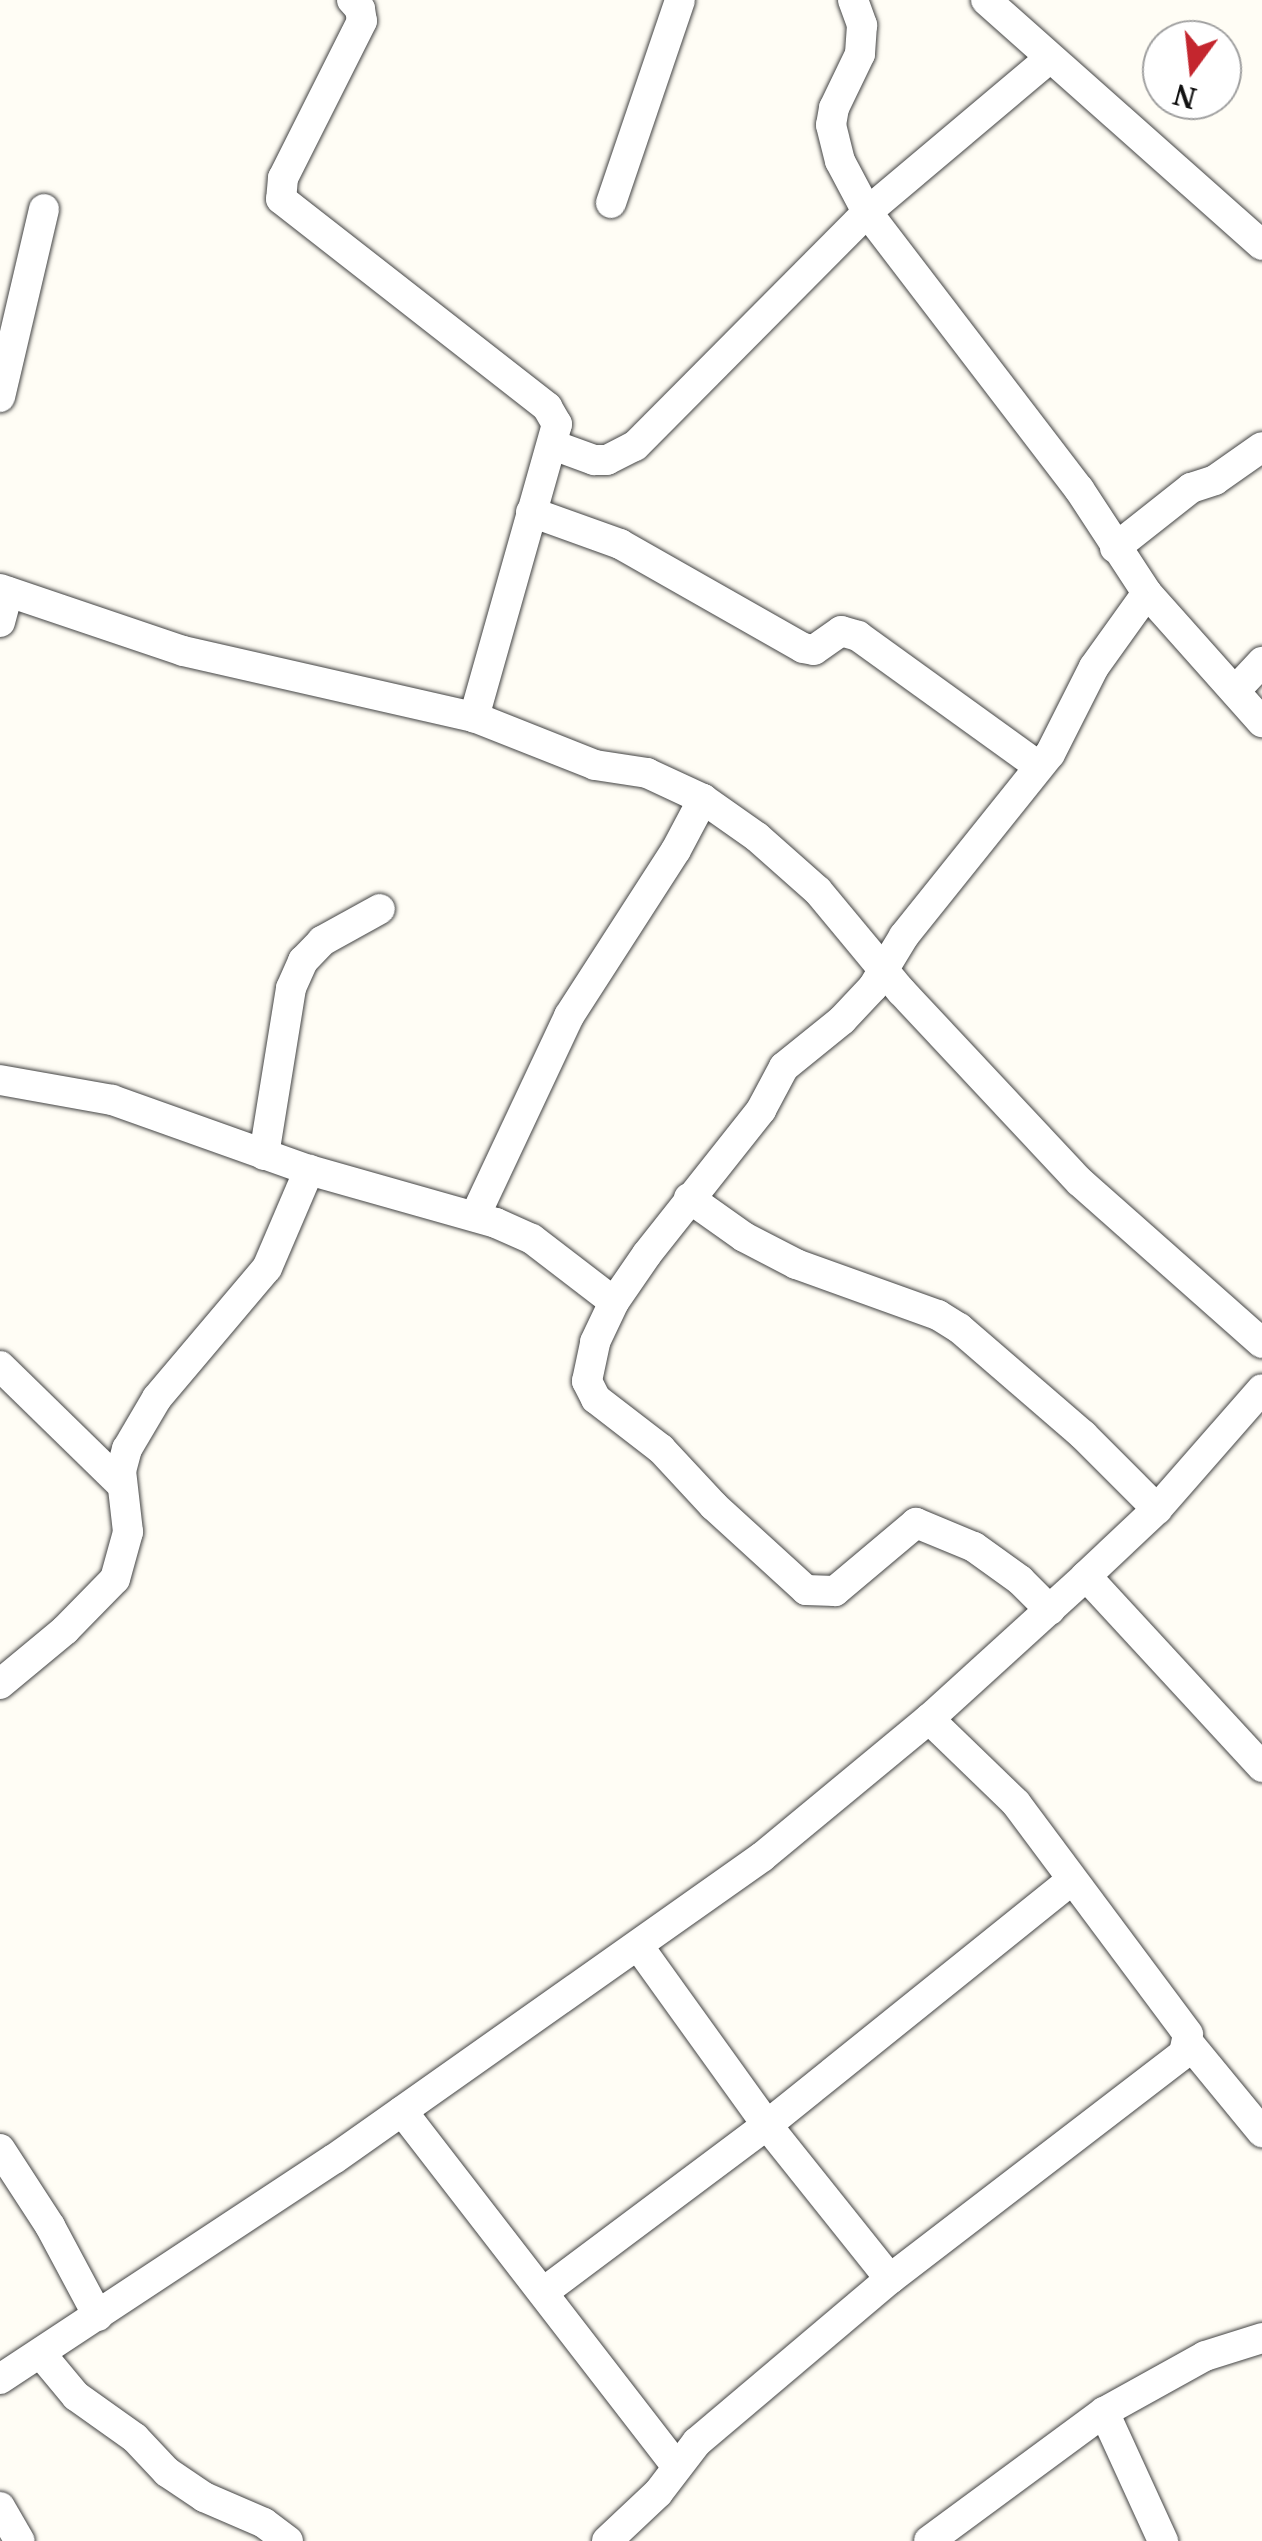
<!DOCTYPE html>
<html>
<head>
<meta charset="utf-8">
<style>
  body { margin:0 }
  #map { position:relative; width:1262px; height:2541px; overflow:hidden; background:#fffdf5; font-family:"Noto Serif",serif }
  div>[style] { position:absolute }
  [style*='--x'] { left:calc(var(--x)*1px); top:calc(var(--y)*1px); width:calc(var(--w)*1px); rotate:calc(var(--a)*1deg) }
  .roads { filter:drop-shadow(0 0 2px #444) drop-shadow(0 0 2px #444) }
  .minor>* { height:30px; margin:-15px; padding:0 15px; transform-origin:15px; border-radius:15px; background:#fff }
  span { translate:-50% -50%; white-space:nowrap; text-align:center; line-height:1.15; -webkit-text-stroke:10px #fff; paint-order:stroke }
  .north { position:absolute; left:1142px; top:20px; width:100px; height:100px; box-sizing:border-box; background:#fff; border:2px solid #a0a0a0; border-radius:50%; rotate:195deg; font-size:28px; font-weight:700; line-height:40px; text-align:center; color:#111 }
  .north::after { content:''; display:block; margin:auto; width:35px; height:45px; background:#c4262e; clip-path:polygon(50% 0,100% 100%,50% 72%,0 100%) }
</style>
</head>
<body>
<div id="map">
  <div class="roads">
    <div class="minor">
      <i style="--x:352;--y:0;--w:12;--a:48"></i>
      <i style="--x:360;--y:9;--w:12;--a:81"></i>
      <i style="--x:362;--y:21;--w:176;--a:116.7"></i>
      <i style="--x:283;--y:178;--w:21;--a:95"></i>
      <i style="--x:281;--y:199;--w:338;--a:38"></i>
      <i style="--x:547;--y:407;--w:20;--a:60"></i>
      <i style="--x:557;--y:424;--w:305;--a:105.8"></i>
      <i style="--x:853;--y:0;--w:27;--a:70"></i>
      <i style="--x:862;--y:25;--w:29;--a:94"></i>
      <i style="--x:860;--y:54;--w:60;--a:115.7"></i>
      <i style="--x:834;--y:108;--w:17;--a:100"></i>
      <i style="--x:831;--y:125;--w:37;--a:76"></i>
      <i style="--x:840;--y:161;--w:58;--a:62.1"></i>
      <i style="--x:867;--y:212;--w:349;--a:52.6"></i>
      <i style="--x:1079;--y:489;--w:124;--a:56.8"></i>
      <i style="--x:1147;--y:593;--w:173;--a:48.3"></i>
      <i style="--x:986;--y:0;--w:369;--a:41.6"></i>
      <i style="--x:611;--y:203;--w:214;--a:-71.2"></i>
      <i style="--x:0;--y:397;--w:193;--a:-76.8"></i>
      <i style="--x:553;--y:445;--w:44;--a:20.1"></i>
      <i style="--x:594;--y:460;--w:13;--a:0"></i>
      <i style="--x:607;--y:460;--w:31;--a:-27"></i>
      <i style="--x:635;--y:446;--w:330;--a:-45.2"></i>
      <i style="--x:867;--y:212;--w:239;--a:-40.1"></i>
      <i style="--x:531;--y:512;--w:95;--a:19.8"></i>
      <i style="--x:620;--y:544;--w:210;--a:29.6"></i>
      <i style="--x:803;--y:648;--w:11;--a:10"></i>
      <i style="--x:814;--y:650;--w:33;--a:-35"></i>
      <i style="--x:841;--y:631;--w:18;--a:16"></i>
      <i style="--x:858;--y:636;--w:222;--a:35.8"></i>
      <i style="--x:1115;--y:548;--w:97;--a:-38.3"></i>
      <i style="--x:1191;--y:488;--w:25;--a:-18"></i>
      <i style="--x:1215;--y:480;--w:57;--a:-35.1"></i>
      <i style="--x:0;--y:589;--w:193;--a:18.7"></i>
      <i style="--x:183;--y:651;--w:298;--a:12.8"></i>
      <i style="--x:474;--y:717;--w:130;--a:21.6"></i>
      <i style="--x:595;--y:765;--w:53;--a:8.7"></i>
      <i style="--x:647;--y:773;--w:62;--a:24.9"></i>
      <i style="--x:703;--y:799;--w:66;--a:35.1"></i>
      <i style="--x:757;--y:837;--w:81;--a:41.5"></i>
      <i style="--x:818;--y:891;--w:131;--a:50.3"></i>
      <i style="--x:902;--y:992;--w:260;--a:46.9"></i>
      <i style="--x:1080;--y:1182;--w:243;--a:41.5"></i>
      <i style="--x:0;--y:622;--w:31;--a:-75"></i>
      <i style="--x:1235;--y:691;--w:40;--a:-47"></i>
      <i style="--x:0;--y:1080;--w:114;--a:10.1"></i>
      <i style="--x:112;--y:1100;--w:209;--a:19.6"></i>
      <i style="--x:309;--y:1170;--w:194;--a:15.8"></i>
      <i style="--x:496;--y:1223;--w:39;--a:24"></i>
      <i style="--x:532;--y:1239;--w:103;--a:37.5"></i>
      <i style="--x:264;--y:1155;--w:169;--a:-80.8"></i>
      <i style="--x:291;--y:988;--w:30;--a:-66"></i>
      <i style="--x:303;--y:961;--w:28;--a:-46"></i>
      <i style="--x:322;--y:941;--w:66;--a:-28.9"></i>
      <i style="--x:689;--y:1198;--w:67;--a:35.3"></i>
      <i style="--x:744;--y:1237;--w:59;--a:27.4"></i>
      <i style="--x:796;--y:1264;--w:151;--a:19.8"></i>
      <i style="--x:938;--y:1315;--w:25;--a:32"></i>
      <i style="--x:959;--y:1328;--w:164;--a:40.8"></i>
      <i style="--x:1083;--y:1435;--w:105;--a:45"></i>
      <i style="--x:475;--y:1216;--w:221;--a:-64.8"></i>
      <i style="--x:569;--y:1016;--w:197;--a:-57.2"></i>
      <i style="--x:676;--y:850;--w:58;--a:-62.1"></i>
      <i style="--x:0;--y:1366;--w:170;--a:44.3"></i>
      <i style="--x:1086;--y:1576;--w:260;--a:47.3"></i>
      <i style="--x:1050;--y:1610;--w:42;--a:-135"></i>
      <i style="--x:1020;--y:1580;--w:57;--a:-144.3"></i>
      <i style="--x:974;--y:1547;--w:63;--a:-157.5"></i>
      <i style="--x:916;--y:1523;--w:106;--a:140"></i>
      <i style="--x:835;--y:1591;--w:29;--a:-178"></i>
      <i style="--x:806;--y:1590;--w:125;--a:-137.6"></i>
      <i style="--x:714;--y:1506;--w:78;--a:-132.9"></i>
      <i style="--x:661;--y:1449;--w:82;--a:-142.4"></i>
      <i style="--x:596;--y:1399;--w:20;--a:-117"></i>
      <i style="--x:587;--y:1381;--w:40;--a:-78"></i>
      <i style="--x:595;--y:1342;--w:44;--a:-64.6"></i>
      <i style="--x:614;--y:1302;--w:58;--a:-55.5"></i>
      <i style="--x:647;--y:1254;--w:184;--a:-51.6"></i>
      <i style="--x:761;--y:1110;--w:49;--a:-61.9"></i>
      <i style="--x:784;--y:1067;--w:75;--a:-39"></i>
      <i style="--x:842;--y:1020;--w:45;--a:-46.8"></i>
      <i style="--x:873;--y:987;--w:60;--a:-58.7"></i>
      <i style="--x:904;--y:936;--w:233;--a:-51.3"></i>
      <i style="--x:1050;--y:754;--w:97;--a:-63.2"></i>
      <i style="--x:1094;--y:667;--w:91;--a:-54.4"></i>
      <i style="--x:0;--y:1684;--w:85;--a:-39.7"></i>
      <i style="--x:65;--y:1630;--w:71;--a:-45.6"></i>
      <i style="--x:115;--y:1579;--w:49;--a:-74.5"></i>
      <i style="--x:128;--y:1532;--w:61;--a:-96.5"></i>
      <i style="--x:121;--y:1471;--w:23;--a:-75"></i>
      <i style="--x:127;--y:1449;--w:59;--a:-59.5"></i>
      <i style="--x:157;--y:1398;--w:170;--a:-49.8"></i>
      <i style="--x:267;--y:1268;--w:107;--a:-66.8"></i>
      <i style="--x:639;--y:1947;--w:219;--a:54.3"></i>
      <i style="--x:767;--y:2125;--w:197;--a:51.4"></i>
      <i style="--x:1188;--y:2042;--w:117;--a:50.6"></i>
      <i style="--x:402;--y:2111;--w:450;--a:52.3"></i>
      <i style="--x:0;--y:2149;--w:92;--a:57"></i>
      <i style="--x:50;--y:2226;--w:102;--a:61.9"></i>
      <i style="--x:545;--y:2291;--w:277;--a:-36.8"></i>
      <i style="--x:767;--y:2125;--w:391;--a:-38.8"></i>
      <i style="--x:41;--y:2354;--w:55;--a:50.2"></i>
      <i style="--x:76;--y:2396;--w:72;--a:35.4"></i>
      <i style="--x:135;--y:2438;--w:47;--a:46.7"></i>
      <i style="--x:167;--y:2472;--w:45;--a:34"></i>
      <i style="--x:204;--y:2497;--w:65;--a:23.4"></i>
      <i style="--x:264;--y:2523;--w:30;--a:37"></i>
      <i style="--x:0;--y:2379;--w:400;--a:-33.4"></i>
      <i style="--x:334;--y:2159;--w:524;--a:-35.21"></i>
      <i style="--x:762;--y:1857;--w:217;--a:-39.6"></i>
      <i style="--x:929;--y:1719;--w:212;--a:-42.3"></i>
      <i style="--x:1086;--y:1576;--w:98;--a:-43.3"></i>
      <i style="--x:1157;--y:1509;--w:159;--a:-48.8"></i>
      <i style="--x:1104;--y:2412;--w:142;--a:65.4"></i>
      <i style="--x:0;--y:2507;--w:39;--a:60"></i>
      <i style="--x:607;--y:2541;--w:70;--a:-43.3"></i>
      <i style="--x:658;--y:2493;--w:64;--a:-52.6"></i>
      <i style="--x:697;--y:2442;--w:253;--a:-40.2"></i>
      <i style="--x:890;--y:2279;--w:371;--a:-37.5"></i>
      <i style="--x:1184;--y:2053;--w:19;--a:-78"></i>
      <i style="--x:1188;--y:2034;--w:288;--a:-126.7"></i>
      <i style="--x:1016;--y:1803;--w:121;--a:-136"></i>
      <i style="--x:929;--y:2541;--w:217;--a:-36.4"></i>
      <i style="--x:1104;--y:2412;--w:115;--a:-29"></i>
      <i style="--x:1205;--y:2356;--w:60;--a:-17.5"></i>
    </div>
  </div>
  <div class="north">N</div>
</div>
</body>
</html>
